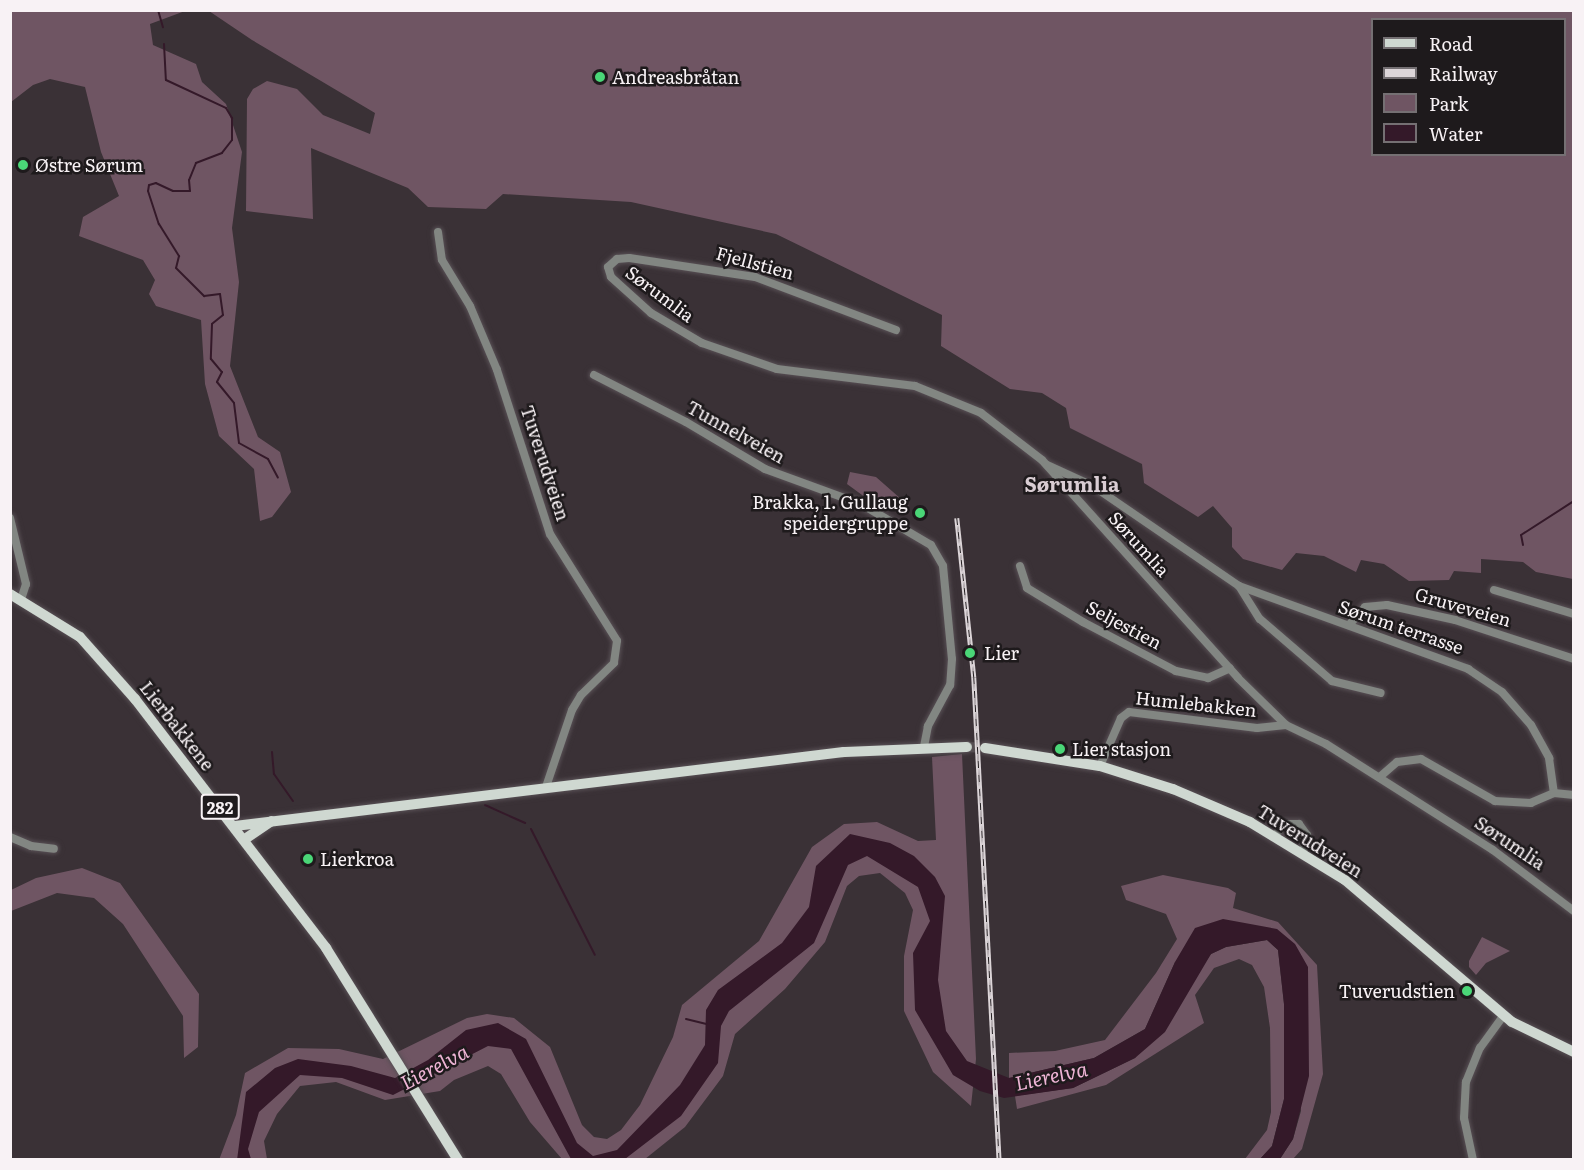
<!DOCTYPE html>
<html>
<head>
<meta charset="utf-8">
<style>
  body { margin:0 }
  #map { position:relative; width:1584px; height:1170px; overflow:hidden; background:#3a3136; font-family:Literata,serif }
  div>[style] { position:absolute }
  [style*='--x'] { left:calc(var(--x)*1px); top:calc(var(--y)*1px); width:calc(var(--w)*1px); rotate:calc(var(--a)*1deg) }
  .green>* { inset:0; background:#6f5563 }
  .water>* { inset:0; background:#341929 }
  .stream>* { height:2px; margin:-1px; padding:0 1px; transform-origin:1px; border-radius:1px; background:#341929 }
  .major-tunnel>* { height:10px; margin-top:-5px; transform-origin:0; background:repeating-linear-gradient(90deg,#564e53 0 10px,transparent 0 15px) }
  .roads { filter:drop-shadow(0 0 2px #585055) drop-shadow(0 0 2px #585055) }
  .minor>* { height:8px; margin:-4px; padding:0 4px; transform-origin:4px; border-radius:4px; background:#828682 }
  .major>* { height:10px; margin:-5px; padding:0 5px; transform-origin:5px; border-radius:5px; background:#cfd8d1 }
  .rail>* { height:4.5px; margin-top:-2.25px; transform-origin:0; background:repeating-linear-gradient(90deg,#1e1a1c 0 7px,#dcd5d8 0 14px); box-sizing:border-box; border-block:2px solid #dcd5d8 }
  .dots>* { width:16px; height:16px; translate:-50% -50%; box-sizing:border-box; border:3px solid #1e1a1c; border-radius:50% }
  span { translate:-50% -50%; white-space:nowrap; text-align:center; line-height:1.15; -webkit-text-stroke:5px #1e1a1c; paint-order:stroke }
  .shield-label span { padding:2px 4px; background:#1e1a1c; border:2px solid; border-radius:4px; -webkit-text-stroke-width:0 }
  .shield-label { font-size:16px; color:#f8f2f5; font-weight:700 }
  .poi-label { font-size:18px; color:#f8f2f5 }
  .left { translate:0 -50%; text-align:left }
  .right { translate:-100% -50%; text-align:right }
  .street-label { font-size:18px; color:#f8f2f5 }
  .neighbourhood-label { font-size:20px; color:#d9cdd3; font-weight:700 }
  .water-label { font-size:20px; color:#eeb4d5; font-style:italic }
  .frame { position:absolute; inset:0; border:12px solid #f8f2f5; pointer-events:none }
  .legend { position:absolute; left:1371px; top:18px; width:195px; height:138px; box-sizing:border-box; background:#1e1a1c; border:2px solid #757073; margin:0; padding:8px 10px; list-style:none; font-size:18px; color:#f8f2f5 }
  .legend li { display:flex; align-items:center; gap:12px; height:30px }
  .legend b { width:30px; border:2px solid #757073 }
</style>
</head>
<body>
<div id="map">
  <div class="green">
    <i style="clip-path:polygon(11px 10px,185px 11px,150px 24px,153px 45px,196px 64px,202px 82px,226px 104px,242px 152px,232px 228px,239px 282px,230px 366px,258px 437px,280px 452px,291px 492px,272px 517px,260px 521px,254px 469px,219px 436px,205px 384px,201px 320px,156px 306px,149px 294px,155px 280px,143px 260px,79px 236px,83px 217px,119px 196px,101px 152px,85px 87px,50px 79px,33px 85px,11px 102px)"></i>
    <i style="clip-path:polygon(evenodd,209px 11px,1573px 11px,1573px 579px,1536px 572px,1523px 562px,1481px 559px,1481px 573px,1454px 571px,1449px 580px,1409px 581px,1384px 564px,1361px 560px,1356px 572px,1324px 556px,1296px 553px,1282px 570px,1243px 559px,1232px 547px,1232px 528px,1213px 506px,1198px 517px,1144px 483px,1142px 464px,1070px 428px,1066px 408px,1042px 393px,1010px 389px,941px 346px,942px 315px,776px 234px,631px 202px,503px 194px,486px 209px,428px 207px,408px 188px,311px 148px,313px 219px,246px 211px,247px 99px,253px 89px,267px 81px,297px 89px,323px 115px,370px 134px,375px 113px,252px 40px,209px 11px,1372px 20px,1564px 20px,1564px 154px,1372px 154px,1372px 20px)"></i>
    <i style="clip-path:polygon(850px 472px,876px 477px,909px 506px,906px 515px,878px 504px,871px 506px,873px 503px,847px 484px)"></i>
    <i style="clip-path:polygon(962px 754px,976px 1059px,971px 1106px,933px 1072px,904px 1011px,904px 956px,913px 910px,905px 893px,880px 873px,859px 876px,847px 886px,825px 942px,785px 989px,735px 1034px,723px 1076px,685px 1127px,645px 1159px,562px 1159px,530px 1122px,501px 1074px,488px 1066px,454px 1080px,440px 1091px,385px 1100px,336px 1082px,300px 1086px,277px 1114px,264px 1141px,267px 1159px,219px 1160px,236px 1115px,245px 1073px,288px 1048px,339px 1049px,383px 1059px,467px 1018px,487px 1014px,514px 1018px,550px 1047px,582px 1125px,594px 1137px,607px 1139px,621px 1130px,640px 1105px,673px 1037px,682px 1005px,759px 941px,812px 847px,844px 824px,877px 822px,918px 841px,936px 840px,932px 757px)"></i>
    <i style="clip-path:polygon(82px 868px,120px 883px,199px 994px,198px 1047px,184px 1058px,183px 1016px,123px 924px,94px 898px,57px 893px,11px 911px,11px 890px,36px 878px)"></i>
    <i style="clip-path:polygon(1163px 875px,1228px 888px,1236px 893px,1233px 908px,1278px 922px,1317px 965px,1323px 1074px,1302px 1149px,1293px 1159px,1280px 1159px,1293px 1139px,1301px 1111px,1277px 929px,1175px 962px,1145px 1029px,1094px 1058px,1009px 1078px,1009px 1053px,1055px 1051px,1105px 1040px,1156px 973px,1177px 939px,1166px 914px,1126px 900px,1121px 886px)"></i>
    <i style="clip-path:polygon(1482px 937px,1510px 951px,1486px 963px,1476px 975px,1469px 967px,1469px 961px)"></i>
    <i style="clip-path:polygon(1267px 940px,1278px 950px,1284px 1004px,1284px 1099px,1272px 1146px,1260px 1159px,1245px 1159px,1267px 1130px,1271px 1112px,1270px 1028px,1264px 987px,1252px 965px,1239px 959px,1214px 968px,1195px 995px,1204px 1023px,1106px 1085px,1017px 1109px,1015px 1096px,1073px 1088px,1135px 1058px,1211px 954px,1226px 947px)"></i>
  </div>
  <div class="water">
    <i style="clip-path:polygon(850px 834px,890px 843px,914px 856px,935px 877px,945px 896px,938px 980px,946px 1031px,967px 1061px,1009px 1078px,1094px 1058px,1145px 1029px,1175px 962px,1195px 928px,1223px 919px,1277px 929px,1295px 944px,1308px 967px,1309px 1076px,1293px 1139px,1280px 1159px,1260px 1159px,1272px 1146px,1284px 1099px,1284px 1004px,1278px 950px,1267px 940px,1226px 947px,1211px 954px,1165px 1032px,1135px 1058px,1073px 1088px,1004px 1098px,980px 1091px,953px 1075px,915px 1010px,913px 953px,930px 921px,918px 887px,867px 856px,848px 865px,814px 943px,729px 1011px,721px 1026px,718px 1063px,681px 1116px,625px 1159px,571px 1159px,511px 1049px,488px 1046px,393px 1095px,342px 1078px,300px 1075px,259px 1112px,248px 1149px,251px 1159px,237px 1160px,246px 1092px,275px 1068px,298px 1059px,351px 1066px,395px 1078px,428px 1060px,466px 1030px,498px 1023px,526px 1039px,577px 1143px,593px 1156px,617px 1150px,680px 1085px,705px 1045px,706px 1010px,718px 990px,782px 943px,809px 907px,816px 866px)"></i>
  </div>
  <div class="stream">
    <i style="--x:158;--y:10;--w:18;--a:74"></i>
    <i style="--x:164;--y:44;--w:36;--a:87"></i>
    <i style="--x:166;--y:80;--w:66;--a:25"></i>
    <i style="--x:226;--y:108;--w:12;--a:59"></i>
    <i style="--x:232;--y:118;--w:22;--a:90"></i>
    <i style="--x:232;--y:140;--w:16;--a:128"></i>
    <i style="--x:222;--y:153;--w:28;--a:159"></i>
    <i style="--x:196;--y:163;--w:18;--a:112"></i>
    <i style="--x:189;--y:180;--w:11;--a:85"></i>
    <i style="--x:190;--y:191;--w:17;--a:180"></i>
    <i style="--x:173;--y:191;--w:19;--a:-155"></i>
    <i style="--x:156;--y:183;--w:7;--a:164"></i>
    <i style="--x:149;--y:185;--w:6;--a:99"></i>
    <i style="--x:148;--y:191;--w:35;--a:72"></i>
    <i style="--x:159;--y:224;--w:38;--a:58"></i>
    <i style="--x:179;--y:256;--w:12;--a:104"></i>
    <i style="--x:176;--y:268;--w:40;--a:45"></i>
    <i style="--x:204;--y:296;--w:16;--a:-7"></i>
    <i style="--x:220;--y:294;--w:21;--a:82"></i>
    <i style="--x:223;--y:315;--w:14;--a:141"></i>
    <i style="--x:212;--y:324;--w:35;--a:92"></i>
    <i style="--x:211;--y:359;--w:17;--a:50"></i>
    <i style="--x:222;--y:372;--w:11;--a:117"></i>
    <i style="--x:217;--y:382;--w:27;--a:51"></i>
    <i style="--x:234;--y:403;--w:40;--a:82.9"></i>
    <i style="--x:239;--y:443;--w:33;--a:29"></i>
    <i style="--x:268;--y:459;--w:21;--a:62"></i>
    <i style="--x:1523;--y:545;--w:10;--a:-101"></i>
    <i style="--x:1521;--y:535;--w:63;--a:-32.7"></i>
    <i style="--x:272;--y:752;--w:22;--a:85"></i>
    <i style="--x:274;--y:774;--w:33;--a:55"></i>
    <i style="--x:485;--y:805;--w:44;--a:24.2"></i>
    <i style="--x:531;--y:829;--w:141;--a:63.1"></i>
    <i style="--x:686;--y:1019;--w:21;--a:14"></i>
  </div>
  <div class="major-tunnel">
    <i style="--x:967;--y:747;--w:18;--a:3"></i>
  </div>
  <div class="roads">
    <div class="minor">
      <i style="--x:438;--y:232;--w:28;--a:82"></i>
      <i style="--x:442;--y:260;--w:54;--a:58.7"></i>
      <i style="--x:470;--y:306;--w:69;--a:67.1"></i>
      <i style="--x:497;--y:370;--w:172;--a:72.1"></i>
      <i style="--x:550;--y:534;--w:126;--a:57.9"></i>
      <i style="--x:617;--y:641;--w:22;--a:98"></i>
      <i style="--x:614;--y:663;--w:46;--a:135.9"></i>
      <i style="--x:581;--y:695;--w:17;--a:121"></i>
      <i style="--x:572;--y:710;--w:81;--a:108.7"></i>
      <i style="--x:896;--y:330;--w:151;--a:-159.4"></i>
      <i style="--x:755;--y:277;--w:127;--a:-171.4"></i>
      <i style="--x:629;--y:258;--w:12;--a:175"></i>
      <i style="--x:617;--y:259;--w:12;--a:138"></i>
      <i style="--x:608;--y:267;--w:10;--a:73"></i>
      <i style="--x:611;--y:277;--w:54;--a:42"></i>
      <i style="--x:651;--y:313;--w:59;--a:30.5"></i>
      <i style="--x:702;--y:343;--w:79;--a:19.1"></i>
      <i style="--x:777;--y:369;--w:139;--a:7"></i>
      <i style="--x:915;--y:386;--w:71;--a:22.2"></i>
      <i style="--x:981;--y:413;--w:77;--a:37.6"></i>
      <i style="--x:1042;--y:460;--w:293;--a:48"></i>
      <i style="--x:1238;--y:678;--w:67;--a:44.4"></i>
      <i style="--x:1286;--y:725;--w:44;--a:25.4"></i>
      <i style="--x:1326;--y:744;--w:198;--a:32.4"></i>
      <i style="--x:1493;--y:850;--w:101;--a:37"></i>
      <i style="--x:594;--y:375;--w:103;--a:27.1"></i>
      <i style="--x:686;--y:422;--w:92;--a:30.7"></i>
      <i style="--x:765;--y:469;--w:102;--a:20"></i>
      <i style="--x:861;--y:504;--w:81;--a:30.4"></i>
      <i style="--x:931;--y:545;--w:24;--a:60"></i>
      <i style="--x:943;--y:566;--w:93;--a:84.5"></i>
      <i style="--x:952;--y:659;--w:26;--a:94"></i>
      <i style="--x:950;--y:685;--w:47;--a:118.2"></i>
      <i style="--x:928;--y:726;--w:20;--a:101"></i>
      <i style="--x:1047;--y:465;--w:51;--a:24.5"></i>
      <i style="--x:1093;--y:486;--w:177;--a:34.4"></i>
      <i style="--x:1239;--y:586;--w:244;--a:19.9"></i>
      <i style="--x:1468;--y:669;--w:41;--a:34.1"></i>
      <i style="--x:1502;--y:692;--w:44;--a:48.7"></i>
      <i style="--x:1531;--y:725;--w:38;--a:61"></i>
      <i style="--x:1549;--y:758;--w:35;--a:82"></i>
      <i style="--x:1554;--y:793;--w:25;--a:157"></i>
      <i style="--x:1531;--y:803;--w:36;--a:-177"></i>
      <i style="--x:1495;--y:801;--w:85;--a:-150.4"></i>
      <i style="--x:1421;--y:759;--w:24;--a:173"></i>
      <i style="--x:1397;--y:762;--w:23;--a:139"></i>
      <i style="--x:10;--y:518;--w:68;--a:76.4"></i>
      <i style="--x:26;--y:584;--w:16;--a:108"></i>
      <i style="--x:1020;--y:566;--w:23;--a:72"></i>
      <i style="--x:1027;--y:588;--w:66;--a:31.3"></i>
      <i style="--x:1083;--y:622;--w:105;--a:27.8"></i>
      <i style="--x:1176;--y:671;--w:33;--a:12"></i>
      <i style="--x:1208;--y:678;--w:24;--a:-24"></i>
      <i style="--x:1239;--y:586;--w:39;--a:58"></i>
      <i style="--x:1260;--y:619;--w:95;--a:40.7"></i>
      <i style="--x:1332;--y:681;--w:50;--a:13.8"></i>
      <i style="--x:1494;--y:590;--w:84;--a:16.7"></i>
      <i style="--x:1349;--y:625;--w:24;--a:-48"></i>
      <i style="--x:1365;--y:607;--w:22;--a:-5"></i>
      <i style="--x:1387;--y:605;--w:70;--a:12.4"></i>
      <i style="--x:1455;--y:620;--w:125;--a:18.1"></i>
      <i style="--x:1100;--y:766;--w:52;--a:-66.4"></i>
      <i style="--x:1121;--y:718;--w:10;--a:-37"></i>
      <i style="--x:1129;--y:712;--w:129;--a:7.1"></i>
      <i style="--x:1257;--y:728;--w:29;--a:-6"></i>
      <i style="--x:1554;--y:793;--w:20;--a:6"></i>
      <i style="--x:1275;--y:835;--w:15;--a:-48"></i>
      <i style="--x:1285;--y:824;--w:14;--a:0"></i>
      <i style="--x:1299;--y:824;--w:14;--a:54"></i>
      <i style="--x:1307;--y:835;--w:17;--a:103"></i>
      <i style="--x:10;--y:837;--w:23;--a:23"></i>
      <i style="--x:31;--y:846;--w:23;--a:7"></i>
      <i style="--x:1473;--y:1160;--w:43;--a:-102.1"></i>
      <i style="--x:1464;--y:1118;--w:36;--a:-87"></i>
      <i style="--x:1466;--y:1082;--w:37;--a:-68"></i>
      <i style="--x:1480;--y:1048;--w:39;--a:-54"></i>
    </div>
    <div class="major">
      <i style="--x:10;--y:594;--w:82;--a:31.6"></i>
      <i style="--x:80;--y:637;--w:83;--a:48.4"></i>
      <i style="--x:135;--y:699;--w:314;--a:52.5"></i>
      <i style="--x:326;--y:948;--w:250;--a:58.1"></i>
      <i style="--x:985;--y:748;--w:116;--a:8.9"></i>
      <i style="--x:1100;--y:766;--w:77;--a:17.5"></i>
      <i style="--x:1173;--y:789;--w:84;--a:23.2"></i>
      <i style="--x:1250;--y:822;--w:111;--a:31.4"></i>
      <i style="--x:1345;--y:880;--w:219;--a:40.4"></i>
      <i style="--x:1512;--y:1022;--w:69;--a:25.8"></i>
      <i style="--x:235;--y:826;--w:613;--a:-6.93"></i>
      <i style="--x:844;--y:752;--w:123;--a:-2.3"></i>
      <i style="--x:245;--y:839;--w:32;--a:-34"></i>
    </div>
  </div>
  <div class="rail">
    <i style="--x:957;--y:518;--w:160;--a:83.9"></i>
    <i style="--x:974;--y:677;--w:484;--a:87"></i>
  </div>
  <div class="dots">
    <i style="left:600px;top:77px;background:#4ad677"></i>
    <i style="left:23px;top:165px;background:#4ad677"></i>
    <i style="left:920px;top:513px;background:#4ad677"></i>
    <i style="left:970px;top:653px;background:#4ad677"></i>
    <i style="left:1060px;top:749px;background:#4ad677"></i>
    <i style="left:308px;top:859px;background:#4ad677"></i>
    <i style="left:1467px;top:991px;background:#4ad677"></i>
  </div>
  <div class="shield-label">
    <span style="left:220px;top:807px">282</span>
  </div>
  <div class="poi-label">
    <span class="left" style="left:612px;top:77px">Andreasbråtan</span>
    <span class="left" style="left:35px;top:165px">Østre Sørum</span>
    <span class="right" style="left:908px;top:513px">Brakka, 1. Gullaug<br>speidergruppe</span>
    <span class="left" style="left:984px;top:653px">Lier</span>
    <span class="left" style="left:1072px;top:749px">Lier stasjon</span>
    <span class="left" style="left:320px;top:859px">Lierkroa</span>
    <span class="right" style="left:1455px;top:991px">Tuverudstien</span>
  </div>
  <div class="street-label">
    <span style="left:755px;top:263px;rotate:15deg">Fjellstien</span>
    <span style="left:660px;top:294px;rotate:37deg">Sørumlia</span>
    <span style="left:736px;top:432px;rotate:29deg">Tunnelveien</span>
    <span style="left:545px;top:463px;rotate:72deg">Tuverudveien</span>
    <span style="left:1139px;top:544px;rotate:48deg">Sørumlia</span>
    <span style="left:1463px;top:607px;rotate:16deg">Gruveveien</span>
    <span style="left:1124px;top:625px;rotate:28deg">Seljestien</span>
    <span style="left:1401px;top:627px;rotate:19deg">Sørum terrasse</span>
    <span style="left:1196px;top:704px;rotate:6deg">Humlebakken</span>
    <span style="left:177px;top:726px;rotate:52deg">Lierbakkene</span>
    <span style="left:1310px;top:841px;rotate:32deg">Tuverudveien</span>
    <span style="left:1510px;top:843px;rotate:34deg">Sørumlia</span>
  </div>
  <div class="neighbourhood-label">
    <span style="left:1072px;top:483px">Sørumlia</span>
  </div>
  <div class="water-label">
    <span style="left:434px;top:1066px;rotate:-28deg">Lierelva</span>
    <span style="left:1051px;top:1075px;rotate:-12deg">Lierelva</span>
  </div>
  <div class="frame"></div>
  <ul class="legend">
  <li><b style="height:8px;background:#cfd8d1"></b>Road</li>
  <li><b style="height:8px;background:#dcd5d8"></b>Railway</li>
  <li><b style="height:16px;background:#6f5563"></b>Park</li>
  <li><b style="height:16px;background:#341929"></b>Water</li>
  </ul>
</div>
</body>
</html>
